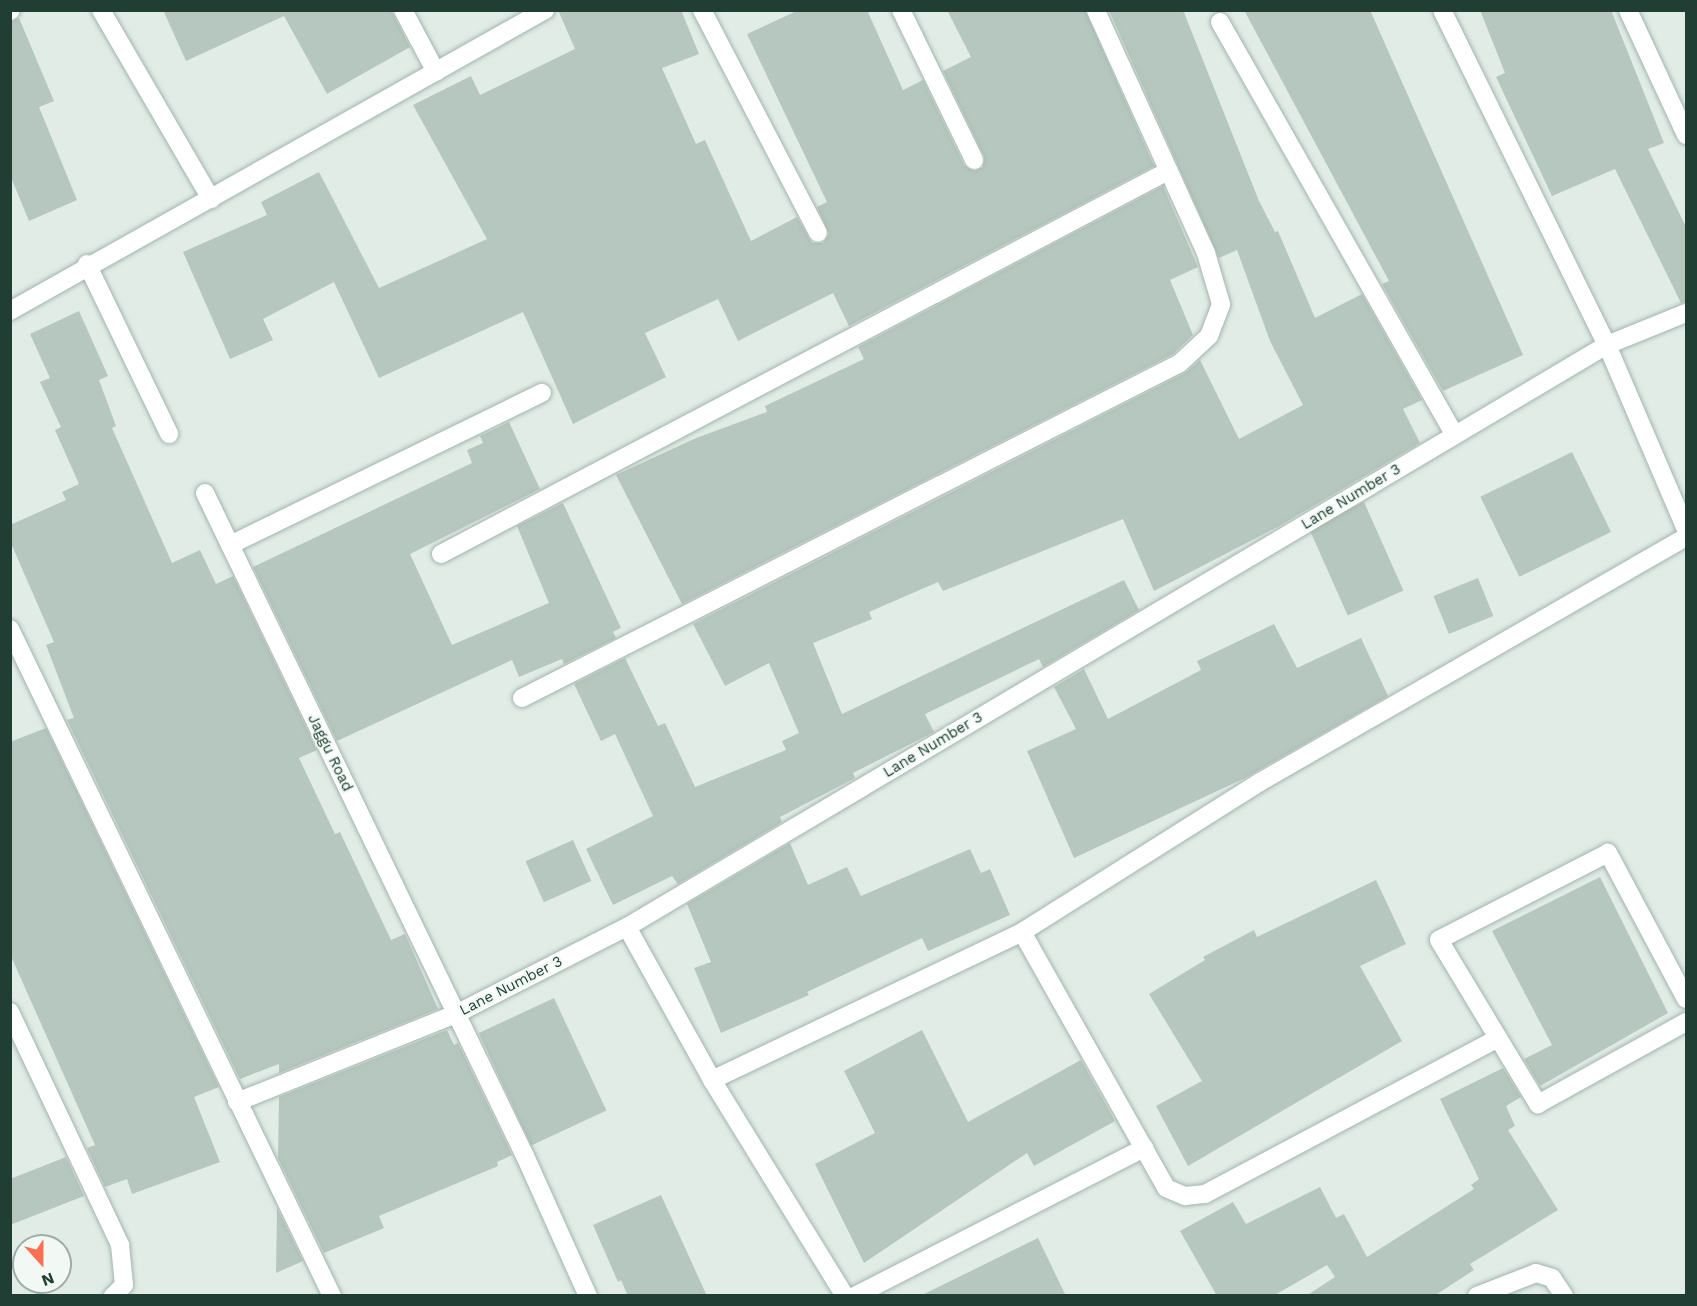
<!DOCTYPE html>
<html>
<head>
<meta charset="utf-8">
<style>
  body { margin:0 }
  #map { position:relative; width:1697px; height:1306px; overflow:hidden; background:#e1ece7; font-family:"Work Sans",sans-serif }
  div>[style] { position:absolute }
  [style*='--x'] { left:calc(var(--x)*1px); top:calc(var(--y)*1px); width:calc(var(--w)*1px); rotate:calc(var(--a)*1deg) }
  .building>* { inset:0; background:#b6c7bf; transform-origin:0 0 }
  .roads { filter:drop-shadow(0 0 2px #a3b4ae) drop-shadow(0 0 2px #a3b4ae) }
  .service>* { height:18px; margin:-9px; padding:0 9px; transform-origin:9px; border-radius:9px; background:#fff }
  .minor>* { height:18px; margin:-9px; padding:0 9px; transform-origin:9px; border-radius:9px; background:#fff }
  span { translate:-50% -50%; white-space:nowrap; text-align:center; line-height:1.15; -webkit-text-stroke:4.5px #f2f9f5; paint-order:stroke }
  .street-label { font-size:15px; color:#203e34 }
  .frame { position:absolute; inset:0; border:12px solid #203e34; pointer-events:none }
  .north { position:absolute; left:12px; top:1234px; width:60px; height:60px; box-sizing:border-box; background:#f2f9f5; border:2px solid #9eaea8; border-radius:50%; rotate:159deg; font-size:16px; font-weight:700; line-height:24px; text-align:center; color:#203e34 }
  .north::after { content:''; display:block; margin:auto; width:21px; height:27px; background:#fa7051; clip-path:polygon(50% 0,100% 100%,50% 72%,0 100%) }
</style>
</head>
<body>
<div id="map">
  <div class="building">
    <i style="clip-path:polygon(163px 10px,391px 10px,410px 47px,327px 94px,284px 16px,186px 61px)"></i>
    <i style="clip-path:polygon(558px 10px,681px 10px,699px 54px,662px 68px,696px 144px,705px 140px,751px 241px,797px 217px,812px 243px,823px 243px,829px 234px,817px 207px,827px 202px,747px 34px,799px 10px,867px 10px,903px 90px,923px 80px,964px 165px,974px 171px,983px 167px,984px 156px,943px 71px,971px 57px,947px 10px,1085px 10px,1154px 166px,849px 326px,833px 293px,738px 341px,718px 299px,645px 333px,666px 377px,573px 424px,523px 312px,379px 378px,334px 282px,263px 319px,273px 340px,230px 359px,183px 252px,267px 215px,261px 202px,319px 172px,379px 288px,487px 239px,413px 105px,471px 76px,480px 95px,575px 49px)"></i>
    <i style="clip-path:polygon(1109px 10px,1183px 10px,1259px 201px,1275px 232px,1278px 231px,1315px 318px,1362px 294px,1422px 400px,1403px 409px,1420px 443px,1281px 525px,1154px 591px,1123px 519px,943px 591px,938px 582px,869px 612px,872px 619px,813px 643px,842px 714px,1124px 580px,1139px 610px,1043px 667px,1039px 659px,925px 714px,934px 732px,853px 773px,855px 778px,780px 817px,782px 822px,678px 884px,672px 876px,613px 905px,586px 849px,653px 816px,615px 734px,601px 741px,574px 684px,625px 658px,658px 726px,665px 723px,695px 787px,786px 750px,782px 741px,799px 733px,769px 663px,725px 686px,693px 624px,1185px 373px,1200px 360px,1239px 439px,1303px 405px,1270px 341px,1237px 250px,1219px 258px)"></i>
    <i style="clip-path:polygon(1244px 10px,1370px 10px,1523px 355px,1443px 391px,1382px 284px,1389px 281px)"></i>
    <i style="clip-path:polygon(1480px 10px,1611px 10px,1664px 143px,1648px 149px,1686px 227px,1686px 302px,1681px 303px,1615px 169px,1552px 196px,1496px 77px,1505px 73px)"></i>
    <i style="clip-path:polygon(19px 18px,54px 101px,39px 107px,77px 200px,29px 221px,10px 175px,10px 22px)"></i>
    <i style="clip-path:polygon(1163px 186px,1198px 267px,1170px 280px,1193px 335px,1173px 354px,682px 604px,616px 475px,696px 438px,767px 412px,765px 406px,864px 359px,858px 347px)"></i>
    <i style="clip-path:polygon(79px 311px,108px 376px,99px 380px,116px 426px,112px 428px,172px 563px,200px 550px,216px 584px,233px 576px,317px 750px,299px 758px,335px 834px,340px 832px,391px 940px,405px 934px,438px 1009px,279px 1073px,279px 1064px,240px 1079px,67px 720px,74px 718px,46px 645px,54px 642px,10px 541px,10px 525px,66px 500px,62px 492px,79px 484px,55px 430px,61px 427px,40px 382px,50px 378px,30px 334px)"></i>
    <i style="clip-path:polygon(509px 422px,540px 489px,410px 554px,452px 645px,549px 603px,517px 526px,563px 503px,621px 628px,613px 632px,616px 638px,564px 664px,562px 659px,519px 677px,512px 660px,337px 741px,253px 567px,472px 463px,467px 450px,483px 443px,480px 436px)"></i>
    <i style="left:1572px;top:452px;width:89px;height:102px;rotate:64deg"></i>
    <i style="left:1364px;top:502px;width:97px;height:61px;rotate:66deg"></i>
    <i style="left:1478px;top:578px;width:41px;height:48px;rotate:68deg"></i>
    <i style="clip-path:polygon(1274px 624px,1297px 668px,1361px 638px,1388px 696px,1245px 778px,1074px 858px,1027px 751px,1076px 729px,1054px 687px,1084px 669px,1108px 719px,1201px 670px,1197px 661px)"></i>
    <i style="clip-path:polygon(46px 728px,219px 1087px,194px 1097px,220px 1162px,132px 1194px,127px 1179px,105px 1187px,87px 1148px,95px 1145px,10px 954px,10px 742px)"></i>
    <i style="left:573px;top:840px;width:45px;height:52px;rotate:66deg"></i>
    <i style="clip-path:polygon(790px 843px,808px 885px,847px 867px,861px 896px,970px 849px,981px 873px,990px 869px,1010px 915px,928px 951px,922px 938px,807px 992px,809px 995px,721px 1033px,694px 968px,711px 962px,687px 904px)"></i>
    <i style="clip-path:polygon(1600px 877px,1668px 1013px,1540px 1086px,1524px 1059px,1552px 1045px,1492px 931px)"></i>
    <i style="clip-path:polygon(1376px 880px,1406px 944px,1360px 966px,1402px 1041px,1188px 1166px,1156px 1106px,1202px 1081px,1149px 994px,1205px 960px,1203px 957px,1254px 930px,1257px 937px)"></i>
    <i style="left:554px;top:998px;width:124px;height:83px;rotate:65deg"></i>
    <i style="clip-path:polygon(447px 1030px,454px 1045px,458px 1043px,512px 1155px,497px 1162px,498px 1166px,379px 1216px,384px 1228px,324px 1253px,278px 1158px,279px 1097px)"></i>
    <i style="clip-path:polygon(922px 1030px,968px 1122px,1081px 1060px,1115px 1121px,1034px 1166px,1027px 1153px,864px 1263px,815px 1164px,875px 1133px,844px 1071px)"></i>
    <i style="clip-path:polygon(1503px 1068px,1521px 1097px,1506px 1106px,1515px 1126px,1508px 1130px,1558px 1210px,1470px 1264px,1474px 1270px,1434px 1296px,1306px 1296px,1335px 1277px,1327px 1265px,1273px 1296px,1217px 1296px,1180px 1231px,1233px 1202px,1246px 1224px,1320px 1187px,1336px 1218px,1344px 1214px,1367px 1257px,1474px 1189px,1471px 1185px,1479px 1179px,1440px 1099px)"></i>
    <i style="clip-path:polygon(66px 1157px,84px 1196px,10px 1225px,10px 1179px)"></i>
    <i style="clip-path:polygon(661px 1195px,707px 1296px,628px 1296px,621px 1280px,618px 1282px,593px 1225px)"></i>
    <i style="clip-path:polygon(277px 1208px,303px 1261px,276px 1273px)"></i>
    <i style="clip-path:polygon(1038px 1238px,1066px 1296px,920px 1296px)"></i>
  </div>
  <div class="roads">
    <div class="service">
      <i style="--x:87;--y:264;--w:189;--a:64.2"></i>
      <i style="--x:1607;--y:345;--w:85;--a:-22.1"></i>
      <i style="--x:230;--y:545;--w:347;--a:-26"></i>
    </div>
    <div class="minor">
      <i style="--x:101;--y:10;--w:219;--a:59.8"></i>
      <i style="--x:403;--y:10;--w:70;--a:62"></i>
      <i style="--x:702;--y:10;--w:251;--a:62.5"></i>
      <i style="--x:901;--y:10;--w:167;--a:64"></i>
      <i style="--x:1442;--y:10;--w:373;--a:63.8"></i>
      <i style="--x:1607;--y:345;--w:200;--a:66.8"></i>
      <i style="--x:1628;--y:10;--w:138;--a:65.1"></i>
      <i style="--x:10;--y:11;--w:1;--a:-45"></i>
      <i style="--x:1220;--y:22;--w:475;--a:60.4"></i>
      <i style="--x:10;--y:311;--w:614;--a:-29.36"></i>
      <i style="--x:205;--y:493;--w:736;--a:64.24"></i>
      <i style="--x:525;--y:1156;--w:154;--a:65.8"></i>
      <i style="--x:441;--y:554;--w:822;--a:-27.78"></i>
      <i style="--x:10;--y:629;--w:741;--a:64.23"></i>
      <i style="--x:522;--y:698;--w:738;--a:-26.98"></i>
      <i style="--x:1180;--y:363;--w:40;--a:-43"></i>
      <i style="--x:1209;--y:336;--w:34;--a:-69"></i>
      <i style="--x:1221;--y:304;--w:53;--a:-106.4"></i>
      <i style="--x:1206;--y:253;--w:267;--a:-114.4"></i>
      <i style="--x:627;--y:927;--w:175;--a:60.9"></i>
      <i style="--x:712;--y:1080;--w:254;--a:58.4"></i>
      <i style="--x:1022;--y:932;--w:294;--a:60.6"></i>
      <i style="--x:1166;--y:1188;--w:21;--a:23"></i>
      <i style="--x:1185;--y:1196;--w:20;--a:-6"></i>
      <i style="--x:1205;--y:1194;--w:332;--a:-28"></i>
      <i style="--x:1686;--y:999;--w:166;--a:-118.1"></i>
      <i style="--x:1608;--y:853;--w:190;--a:152.8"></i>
      <i style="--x:1439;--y:940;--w:192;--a:58.9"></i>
      <i style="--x:1538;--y:1104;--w:169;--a:-29"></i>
      <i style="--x:10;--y:1012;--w:258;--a:64.7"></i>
      <i style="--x:120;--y:1245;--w:40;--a:84.3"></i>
      <i style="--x:124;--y:1285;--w:16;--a:135"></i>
      <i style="--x:712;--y:1080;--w:344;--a:-25.5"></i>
      <i style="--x:1022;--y:932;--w:281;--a:-32.2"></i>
      <i style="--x:1260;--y:782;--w:491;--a:-29.9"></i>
      <i style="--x:237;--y:1102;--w:236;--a:-21.9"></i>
      <i style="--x:456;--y:1014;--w:192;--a:-27"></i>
      <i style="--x:627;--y:927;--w:1140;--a:-30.71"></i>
      <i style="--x:855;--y:1296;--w:325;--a:-27.1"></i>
      <i style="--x:1477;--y:1296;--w:63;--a:-21.3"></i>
      <i style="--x:1536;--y:1273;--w:17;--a:17"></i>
      <i style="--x:1552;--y:1278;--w:22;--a:56"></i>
    </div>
  </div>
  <div class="street-label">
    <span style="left:1351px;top:497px;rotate:-31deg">Lane Number 3</span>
    <span style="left:933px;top:745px;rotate:-31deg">Lane Number 3</span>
    <span style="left:330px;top:753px;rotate:64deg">Jaggu Road</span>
    <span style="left:511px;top:986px;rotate:-27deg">Lane Number 3</span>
  </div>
  <div class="frame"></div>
  <div class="north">N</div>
</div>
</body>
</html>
